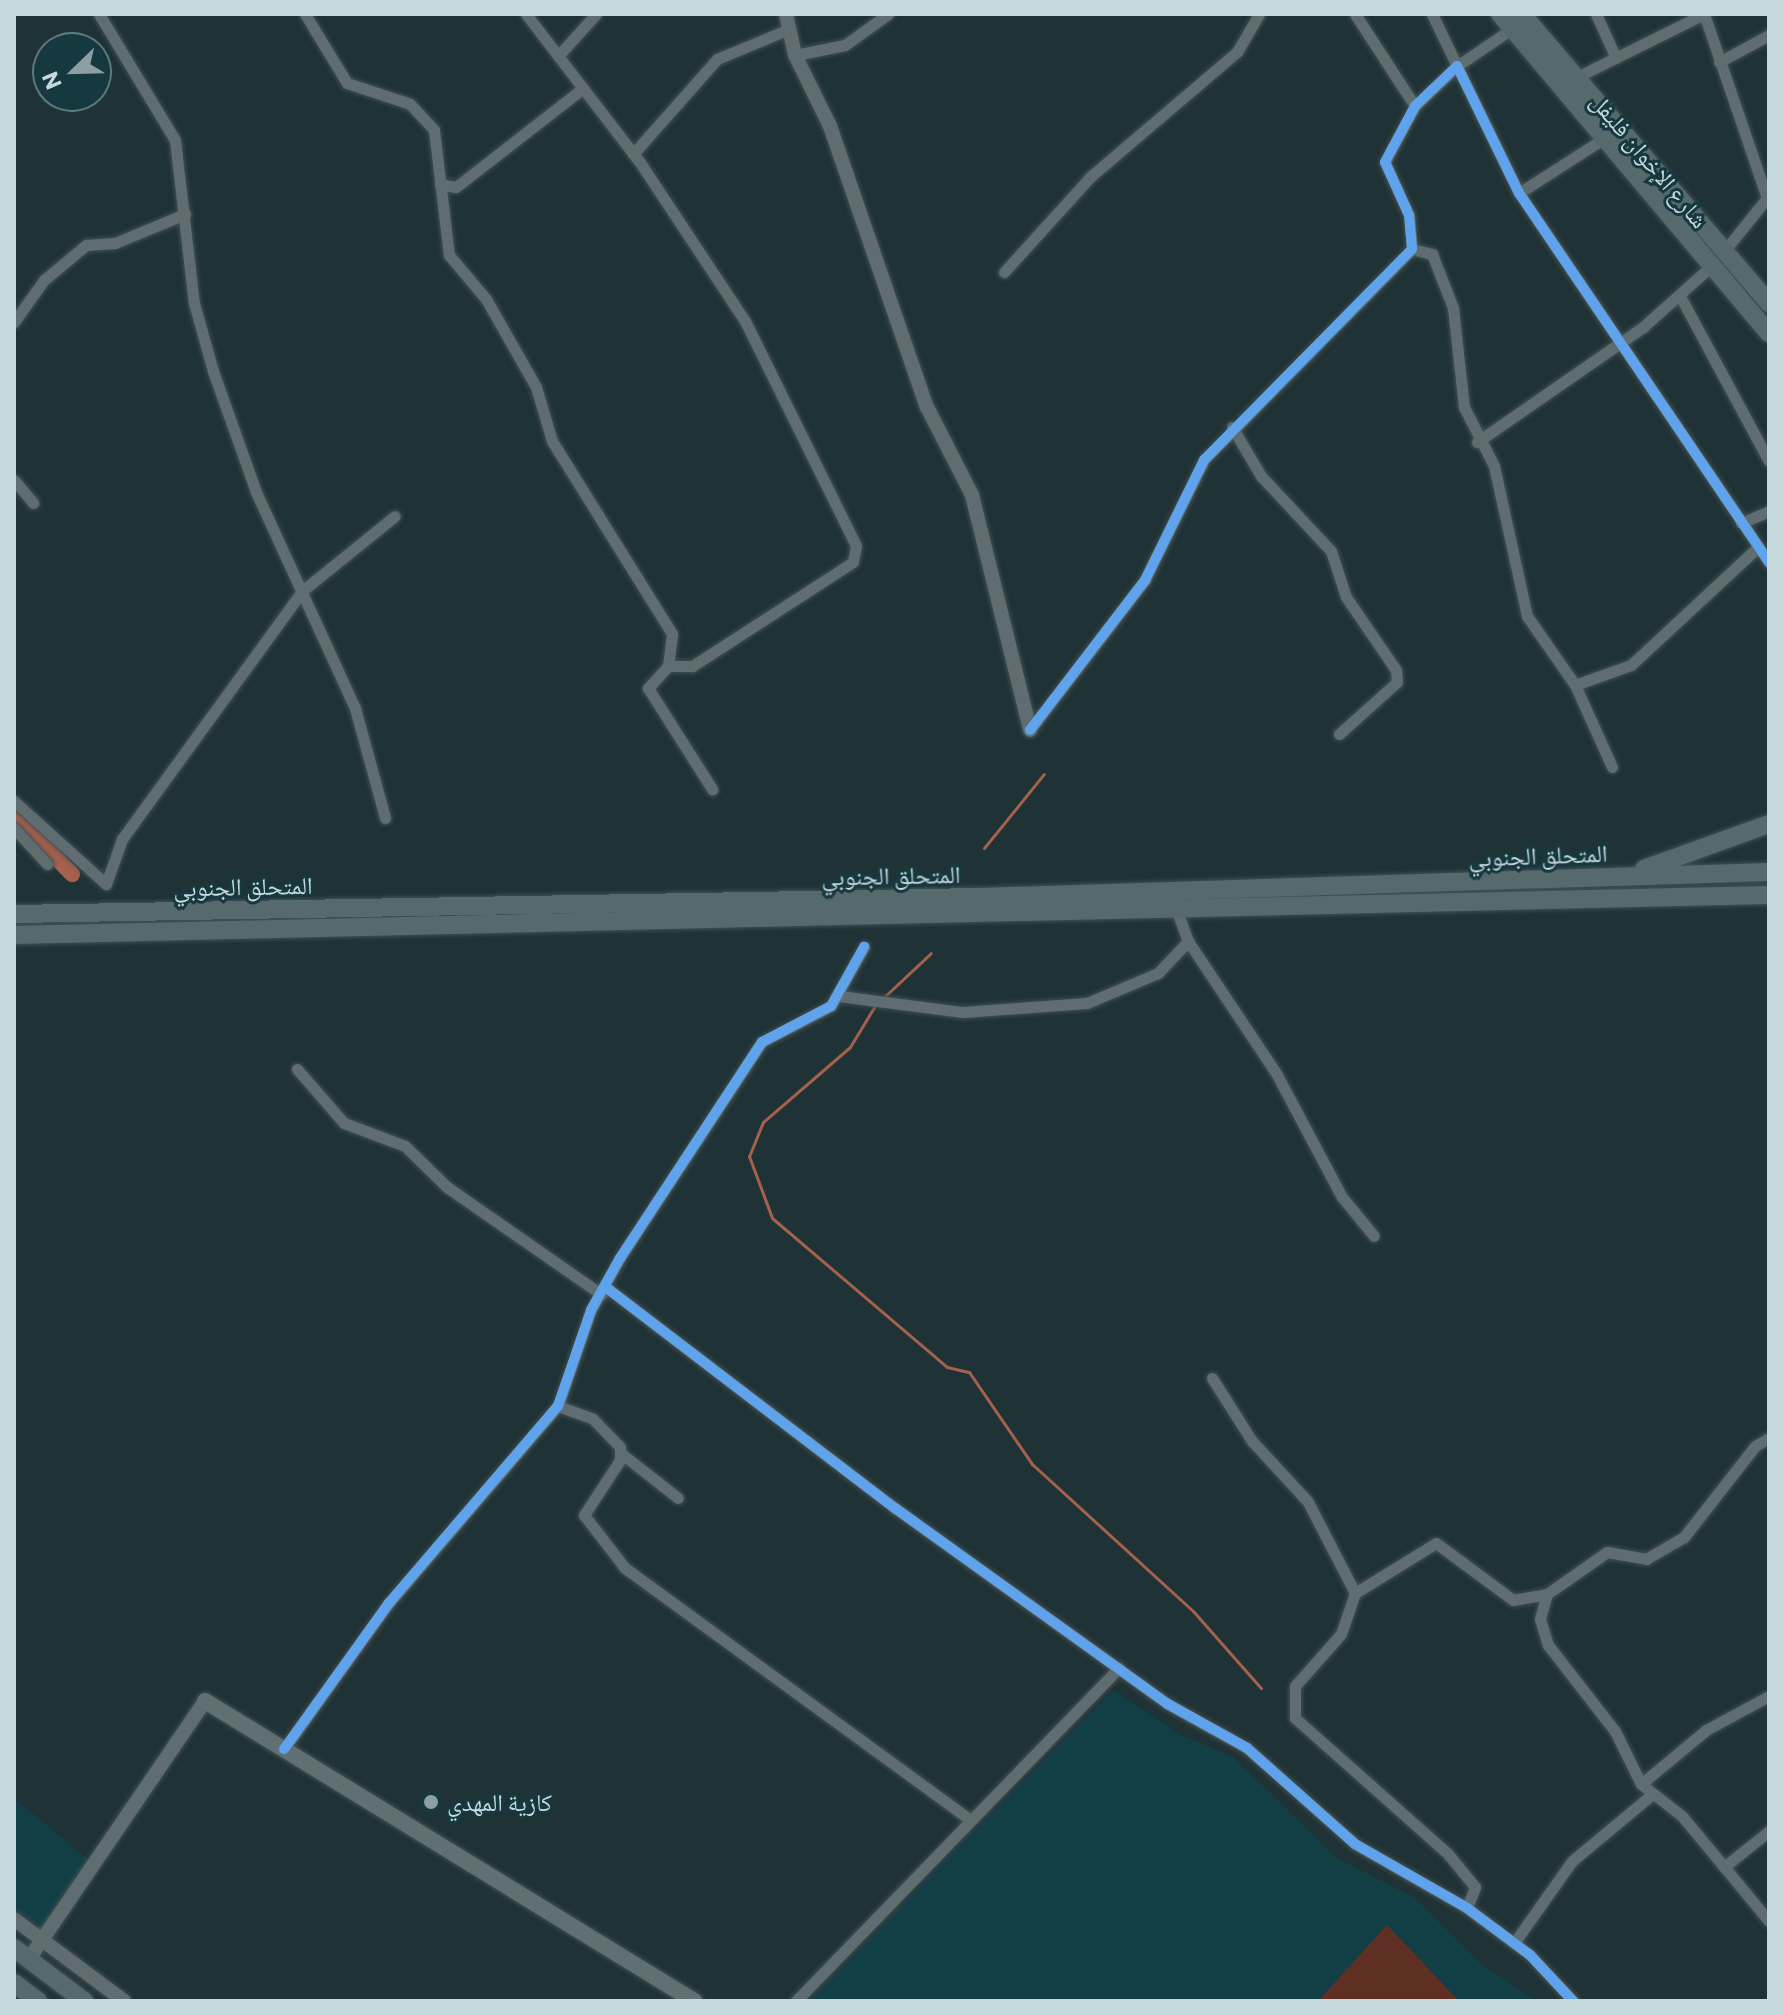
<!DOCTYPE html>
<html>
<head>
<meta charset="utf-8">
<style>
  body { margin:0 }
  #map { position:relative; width:1783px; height:2015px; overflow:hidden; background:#1f3235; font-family:Commissioner,"Noto Naskh Arabic",sans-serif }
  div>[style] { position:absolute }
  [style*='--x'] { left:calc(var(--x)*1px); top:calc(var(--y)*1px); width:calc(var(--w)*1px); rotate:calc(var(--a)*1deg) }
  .built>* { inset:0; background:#123f46 }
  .green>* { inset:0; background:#602f23 }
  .stream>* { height:3px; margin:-1.5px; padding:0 1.5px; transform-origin:1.5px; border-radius:1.5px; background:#a5604e }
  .river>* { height:16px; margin:-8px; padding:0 8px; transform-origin:8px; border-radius:8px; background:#a5604e }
  .roads { filter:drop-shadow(0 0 2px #404f52) drop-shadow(0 0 2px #404f52) }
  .minor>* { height:11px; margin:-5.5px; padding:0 5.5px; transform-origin:5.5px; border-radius:5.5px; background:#5f6d70 }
  .tertiary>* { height:14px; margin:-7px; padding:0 7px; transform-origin:7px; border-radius:7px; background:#5f6d70 }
  .secondary>* { height:16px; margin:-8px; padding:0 8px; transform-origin:8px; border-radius:8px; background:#606f72 }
  .primary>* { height:18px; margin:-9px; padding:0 9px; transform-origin:9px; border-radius:9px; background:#56696c }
  .trunk>* { height:18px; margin:-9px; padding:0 9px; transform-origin:9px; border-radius:9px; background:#566a6e }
  .cycleway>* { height:10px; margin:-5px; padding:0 5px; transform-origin:5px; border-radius:5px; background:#60a3ed }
  .dots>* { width:22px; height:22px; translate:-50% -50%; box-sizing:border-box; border:4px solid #15393f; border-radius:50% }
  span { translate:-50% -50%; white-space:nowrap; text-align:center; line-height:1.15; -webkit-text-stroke:6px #15393f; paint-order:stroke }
  .street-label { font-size:24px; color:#c6d9dd }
  .poi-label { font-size:24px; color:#c6d9dd }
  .left { translate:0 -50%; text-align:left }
  .frame { position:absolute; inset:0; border:16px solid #c6d9dd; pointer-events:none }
  .north { position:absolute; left:32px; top:32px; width:80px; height:80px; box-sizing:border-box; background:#15393f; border:2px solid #5c797e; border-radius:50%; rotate:247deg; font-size:22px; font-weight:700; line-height:32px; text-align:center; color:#c6d9dd }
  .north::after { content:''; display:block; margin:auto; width:28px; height:36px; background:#8c9fa2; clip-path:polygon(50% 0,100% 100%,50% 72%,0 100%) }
</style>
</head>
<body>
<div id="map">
  <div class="built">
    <i style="clip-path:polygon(1113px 1690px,1183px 1736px,1233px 1757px,1337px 1858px,1415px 1898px,1480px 1963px,1537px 2001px,808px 2001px)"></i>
    <i style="clip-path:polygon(14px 1798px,89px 1860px,43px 1930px,14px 1910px)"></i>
  </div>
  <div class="green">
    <i style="clip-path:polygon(1387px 1925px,1458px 2000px,1457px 2001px,1318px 2001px)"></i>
  </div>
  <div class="stream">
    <i style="--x:984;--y:848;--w:95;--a:-51"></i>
    <i style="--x:882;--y:999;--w:67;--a:-43.2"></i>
    <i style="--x:876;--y:1004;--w:50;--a:121.2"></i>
    <i style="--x:850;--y:1047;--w:115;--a:139.2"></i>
    <i style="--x:763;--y:1122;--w:37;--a:112"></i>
    <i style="--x:749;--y:1156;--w:66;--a:69.6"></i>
    <i style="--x:772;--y:1218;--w:230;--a:40.4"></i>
    <i style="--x:947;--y:1367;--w:23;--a:13"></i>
    <i style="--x:969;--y:1372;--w:112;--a:55.6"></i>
    <i style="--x:1032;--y:1464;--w:218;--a:42.4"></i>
    <i style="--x:1193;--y:1611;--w:103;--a:48.6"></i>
  </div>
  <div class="river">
    <i style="--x:14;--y:815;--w:83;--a:45.5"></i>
  </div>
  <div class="roads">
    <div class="minor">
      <i style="--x:99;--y:14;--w:147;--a:58.9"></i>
      <i style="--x:175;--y:140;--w:164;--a:83.4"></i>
      <i style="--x:194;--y:303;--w:71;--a:74.4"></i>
      <i style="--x:213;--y:371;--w:128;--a:70.4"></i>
      <i style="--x:256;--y:492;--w:238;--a:65.4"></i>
      <i style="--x:355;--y:708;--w:114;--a:74.7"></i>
      <i style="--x:305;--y:14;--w:81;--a:58.7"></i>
      <i style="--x:347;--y:83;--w:66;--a:18.4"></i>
      <i style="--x:410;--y:104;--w:35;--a:47"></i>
      <i style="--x:434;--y:130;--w:126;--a:83.2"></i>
      <i style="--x:449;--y:255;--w:57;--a:49.9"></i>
      <i style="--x:486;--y:299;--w:101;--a:60.4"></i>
      <i style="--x:536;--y:387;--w:56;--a:73.5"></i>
      <i style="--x:552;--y:441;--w:227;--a:58.1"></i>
      <i style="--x:672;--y:634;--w:32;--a:97"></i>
      <i style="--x:668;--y:666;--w:30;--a:132"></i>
      <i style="--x:648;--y:688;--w:120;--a:57.6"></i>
      <i style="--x:526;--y:14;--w:189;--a:52.5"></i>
      <i style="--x:641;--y:164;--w:188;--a:56.5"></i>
      <i style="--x:745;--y:321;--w:251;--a:63.7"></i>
      <i style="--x:856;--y:546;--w:16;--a:101"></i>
      <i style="--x:853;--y:562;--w:192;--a:147.1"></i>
      <i style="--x:692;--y:666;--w:24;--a:180"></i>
      <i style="--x:1355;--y:14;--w:110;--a:56.9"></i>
      <i style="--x:1432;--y:14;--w:58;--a:64.3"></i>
      <i style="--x:1457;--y:66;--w:68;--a:-34.2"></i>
      <i style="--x:1596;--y:14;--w:48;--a:65.6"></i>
      <i style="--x:1704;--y:14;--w:194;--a:71.1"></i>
      <i style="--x:1767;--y:198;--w:67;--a:128.9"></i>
      <i style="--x:795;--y:55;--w:51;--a:-11.3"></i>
      <i style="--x:845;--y:45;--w:53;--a:-35.8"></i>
      <i style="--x:558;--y:56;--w:57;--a:-47.9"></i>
      <i style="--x:1719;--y:62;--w:57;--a:-28.4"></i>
      <i style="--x:1577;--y:77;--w:142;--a:-26.4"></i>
      <i style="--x:633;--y:154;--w:127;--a:-48.5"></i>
      <i style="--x:717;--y:59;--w:78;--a:-22.6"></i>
      <i style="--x:440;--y:184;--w:16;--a:11"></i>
      <i style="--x:456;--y:187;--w:161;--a:-37.9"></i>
      <i style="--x:1519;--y:193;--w:96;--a:-32.7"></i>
      <i style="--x:1412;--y:249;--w:21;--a:14"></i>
      <i style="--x:1432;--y:254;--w:58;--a:68.7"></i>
      <i style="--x:1453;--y:308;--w:100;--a:83.7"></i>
      <i style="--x:1464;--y:407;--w:66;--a:63"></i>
      <i style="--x:1494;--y:466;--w:154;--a:77.6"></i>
      <i style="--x:1527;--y:616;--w:84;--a:55.2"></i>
      <i style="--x:1575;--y:685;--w:90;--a:65.7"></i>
      <i style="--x:1004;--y:272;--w:128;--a:-47.8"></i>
      <i style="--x:1090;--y:177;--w:193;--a:-40.4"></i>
      <i style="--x:1237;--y:52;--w:44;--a:-59.9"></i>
      <i style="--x:1680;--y:296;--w:187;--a:61.7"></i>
      <i style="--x:14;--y:322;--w:52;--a:-54.5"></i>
      <i style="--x:44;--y:280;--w:55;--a:-39.8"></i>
      <i style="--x:86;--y:245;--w:29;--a:-4"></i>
      <i style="--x:115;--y:243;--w:76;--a:-22.5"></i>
      <i style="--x:1232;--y:427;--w:57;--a:59.4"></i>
      <i style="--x:1261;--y:476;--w:103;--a:47"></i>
      <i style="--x:1331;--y:551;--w:48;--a:71.9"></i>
      <i style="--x:1346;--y:597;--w:88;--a:55.6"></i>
      <i style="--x:1396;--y:670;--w:12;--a:85"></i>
      <i style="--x:1397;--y:682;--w:78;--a:138.1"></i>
      <i style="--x:1477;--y:442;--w:202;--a:-34.7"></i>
      <i style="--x:1643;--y:327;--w:90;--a:-41.8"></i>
      <i style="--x:14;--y:480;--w:30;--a:50"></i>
      <i style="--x:1741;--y:523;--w:30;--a:-23"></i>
      <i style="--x:1575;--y:685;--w:59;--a:-19.7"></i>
      <i style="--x:1631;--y:665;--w:171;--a:-42.9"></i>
      <i style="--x:1030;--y:730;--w:189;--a:-52.5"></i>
      <i style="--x:1145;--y:580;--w:134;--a:-63.8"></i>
      <i style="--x:1204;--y:460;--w:296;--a:-45.4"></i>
      <i style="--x:1412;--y:249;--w:34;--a:-95"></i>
      <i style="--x:1409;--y:215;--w:58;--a:-114.4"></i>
      <i style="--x:1385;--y:162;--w:64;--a:-61.8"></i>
      <i style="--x:1415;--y:106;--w:58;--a:-43.6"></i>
      <i style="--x:1457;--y:66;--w:141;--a:64"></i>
      <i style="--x:1519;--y:193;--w:446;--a:55.9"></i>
      <i style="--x:14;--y:801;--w:124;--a:42.1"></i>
      <i style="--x:106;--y:884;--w:48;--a:-70.4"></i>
      <i style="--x:122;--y:839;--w:306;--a:-54"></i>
      <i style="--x:302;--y:591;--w:119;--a:-38.9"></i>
      <i style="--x:14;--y:828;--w:49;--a:47.5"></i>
      <i style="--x:1177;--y:911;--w:32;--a:70"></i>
      <i style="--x:1188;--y:941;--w:159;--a:56.3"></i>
      <i style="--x:1276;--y:1073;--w:140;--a:62"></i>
      <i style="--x:1342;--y:1197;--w:50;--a:50.6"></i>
      <i style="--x:839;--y:996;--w:125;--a:7.4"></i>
      <i style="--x:963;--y:1012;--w:124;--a:-4.2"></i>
      <i style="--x:1087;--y:1003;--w:77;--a:-22.9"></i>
      <i style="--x:1158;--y:973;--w:44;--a:-46.8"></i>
      <i style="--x:297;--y:1069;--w:72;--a:49"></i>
      <i style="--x:344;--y:1123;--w:65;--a:20.7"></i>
      <i style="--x:405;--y:1146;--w:59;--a:44.3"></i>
      <i style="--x:447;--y:1187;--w:188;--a:34.8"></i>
      <i style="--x:607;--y:1288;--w:362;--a:37.4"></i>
      <i style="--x:895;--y:1508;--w:336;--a:35.7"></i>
      <i style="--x:1168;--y:1704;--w:90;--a:29.1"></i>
      <i style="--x:1247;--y:1748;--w:144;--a:41.6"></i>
      <i style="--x:1355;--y:1844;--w:129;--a:29.7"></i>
      <i style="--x:1467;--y:1908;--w:79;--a:36.7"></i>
      <i style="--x:1530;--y:1955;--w:63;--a:46.9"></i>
      <i style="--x:1212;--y:1378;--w:75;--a:57.6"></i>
      <i style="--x:1252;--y:1441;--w:83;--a:47.4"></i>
      <i style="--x:1308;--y:1502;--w:102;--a:62.7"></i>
      <i style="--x:1355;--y:1593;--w:43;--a:108.9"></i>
      <i style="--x:1341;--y:1634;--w:69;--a:131.5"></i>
      <i style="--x:1295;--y:1686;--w:32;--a:90"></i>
      <i style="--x:1295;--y:1718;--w:205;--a:41.6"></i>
      <i style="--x:1448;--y:1854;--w:43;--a:50.7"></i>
      <i style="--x:1475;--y:1887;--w:22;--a:111"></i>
      <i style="--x:558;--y:1406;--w:37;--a:20"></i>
      <i style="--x:593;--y:1419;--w:39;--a:46"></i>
      <i style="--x:620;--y:1447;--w:13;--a:90"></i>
      <i style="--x:620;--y:1460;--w:66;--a:123.2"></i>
      <i style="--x:584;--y:1515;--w:67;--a:52.3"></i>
      <i style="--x:625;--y:1568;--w:427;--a:36.1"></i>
      <i style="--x:622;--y:1454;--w:71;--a:38.2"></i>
      <i style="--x:1355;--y:1593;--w:95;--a:-31.7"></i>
      <i style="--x:1436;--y:1543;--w:96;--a:36.5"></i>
      <i style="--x:1513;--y:1600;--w:35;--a:-10"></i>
      <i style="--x:1547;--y:1594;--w:73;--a:-35"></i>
      <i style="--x:1607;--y:1552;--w:40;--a:10"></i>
      <i style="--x:1646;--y:1559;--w:44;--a:-30.1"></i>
      <i style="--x:1684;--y:1537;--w:115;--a:-52"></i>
      <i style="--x:1755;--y:1446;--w:16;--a:-30"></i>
      <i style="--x:1547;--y:1594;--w:26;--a:106"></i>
      <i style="--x:1540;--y:1619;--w:27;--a:73"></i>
      <i style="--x:1548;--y:1645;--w:109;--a:52.1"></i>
      <i style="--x:1615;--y:1731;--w:59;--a:63.9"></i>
      <i style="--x:1641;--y:1784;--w:52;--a:38"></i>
      <i style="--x:1682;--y:1816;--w:136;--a:50.4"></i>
      <i style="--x:284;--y:1749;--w:180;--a:-54.3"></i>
      <i style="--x:389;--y:1603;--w:260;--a:-49.4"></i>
      <i style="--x:558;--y:1406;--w:102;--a:-71"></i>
      <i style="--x:591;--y:1310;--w:60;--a:-60.9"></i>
      <i style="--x:620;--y:1258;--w:258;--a:-56.7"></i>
      <i style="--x:762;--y:1042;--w:78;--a:-27.6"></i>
      <i style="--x:831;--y:1006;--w:68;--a:-60.8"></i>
      <i style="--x:1641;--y:1784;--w:85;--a:-39.7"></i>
      <i style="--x:1706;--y:1730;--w:72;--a:-28.4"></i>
      <i style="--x:1724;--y:1867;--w:58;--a:-38.7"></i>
      <i style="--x:1514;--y:1943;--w:100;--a:-54.7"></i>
      <i style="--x:1572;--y:1861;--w:102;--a:-39.8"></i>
      <i style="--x:796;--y:2001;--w:464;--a:-45.9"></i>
    </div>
    <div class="tertiary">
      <i style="--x:786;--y:14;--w:42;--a:77.6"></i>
      <i style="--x:795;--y:55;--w:79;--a:63.8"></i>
      <i style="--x:830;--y:126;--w:297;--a:71"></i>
      <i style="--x:927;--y:407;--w:99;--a:62.9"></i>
      <i style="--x:972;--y:495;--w:242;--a:76.1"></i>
      <i style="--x:14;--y:1919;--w:137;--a:36.7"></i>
      <i style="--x:29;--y:1959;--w:312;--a:-55.7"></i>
    </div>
    <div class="secondary">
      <i style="--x:205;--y:1701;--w:574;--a:31.53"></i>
    </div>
    <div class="primary">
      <i style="--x:1500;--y:14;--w:417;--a:49.9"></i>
      <i style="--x:1522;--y:14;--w:380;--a:49.5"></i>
    </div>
    <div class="trunk">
      <i style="--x:1644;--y:869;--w:133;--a:-19.8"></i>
      <i style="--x:14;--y:914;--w:967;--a:-1.01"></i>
      <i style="--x:981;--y:897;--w:788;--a:-1.82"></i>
      <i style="--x:14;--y:935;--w:1755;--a:-1.31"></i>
      <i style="--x:14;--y:1948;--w:88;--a:37.1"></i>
      <i style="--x:14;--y:1983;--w:30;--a:37"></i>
    </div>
  </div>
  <div class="cycleway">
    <i style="--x:1030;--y:730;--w:189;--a:-52.5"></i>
    <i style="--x:1145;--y:580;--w:134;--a:-63.8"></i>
    <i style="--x:1204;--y:460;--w:296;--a:-45.4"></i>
    <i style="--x:1412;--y:249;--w:34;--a:-95"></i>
    <i style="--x:1409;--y:215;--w:58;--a:-114.4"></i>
    <i style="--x:1385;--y:162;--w:64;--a:-61.8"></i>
    <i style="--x:1415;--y:106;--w:58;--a:-43.6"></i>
    <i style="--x:1457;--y:66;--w:141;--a:64"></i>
    <i style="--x:1519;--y:193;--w:446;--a:55.9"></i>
    <i style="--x:607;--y:1288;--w:362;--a:37.4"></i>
    <i style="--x:895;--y:1508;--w:336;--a:35.7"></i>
    <i style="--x:1168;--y:1704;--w:90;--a:29.1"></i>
    <i style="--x:1247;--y:1748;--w:144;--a:41.6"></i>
    <i style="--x:1355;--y:1844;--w:129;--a:29.7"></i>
    <i style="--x:1467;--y:1908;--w:79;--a:36.7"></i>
    <i style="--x:1530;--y:1955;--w:63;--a:46.9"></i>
    <i style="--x:284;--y:1749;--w:180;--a:-54.3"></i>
    <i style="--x:389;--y:1603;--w:260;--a:-49.4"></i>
    <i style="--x:558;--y:1406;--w:102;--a:-71"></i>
    <i style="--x:591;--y:1310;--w:60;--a:-60.9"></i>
    <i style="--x:620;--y:1258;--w:258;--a:-56.7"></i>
    <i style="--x:762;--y:1042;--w:78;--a:-27.6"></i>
    <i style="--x:831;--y:1006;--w:68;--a:-60.8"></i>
  </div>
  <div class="dots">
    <i style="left:431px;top:1802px;background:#8c9fa2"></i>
  </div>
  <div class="street-label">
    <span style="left:1650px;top:160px;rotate:50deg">شارع الإخوان فليفل</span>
    <span style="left:1538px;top:855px;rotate:-2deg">المتحلق الجنوبي</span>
    <span style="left:891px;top:875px;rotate:-1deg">المتحلق الجنوبي</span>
    <span style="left:243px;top:886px;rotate:-1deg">المتحلق الجنوبي</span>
  </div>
  <div class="poi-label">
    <span class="left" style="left:447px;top:1802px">كازية المهدي</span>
  </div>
  <div class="frame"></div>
  <div class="north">N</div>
</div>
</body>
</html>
